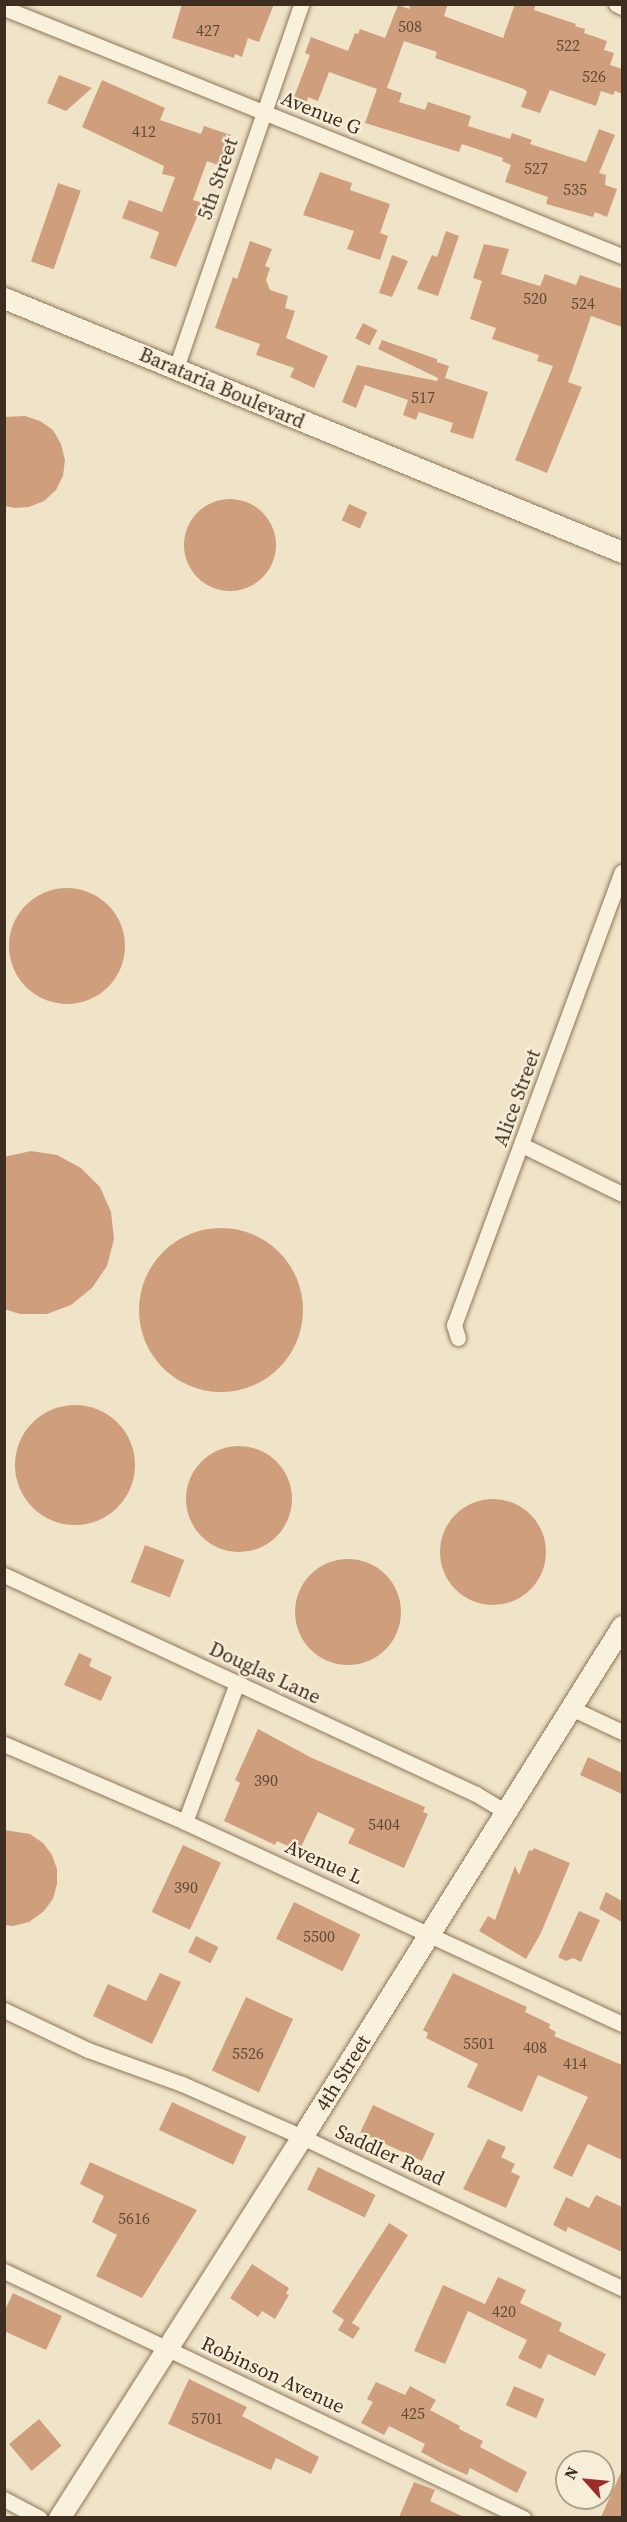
<!DOCTYPE html>
<html>
<head>
<meta charset="utf-8">
<style>
  body { margin:0 }
  #map { position:relative; width:627px; height:2522px; overflow:hidden; background:#f0e4c8; font-family:"Source Serif 4",serif }
  div>[style] { position:absolute }
  [style*='--x'] { left:calc(var(--x)*1px); top:calc(var(--y)*1px); width:calc(var(--w)*1px); rotate:calc(var(--a)*1deg) }
  .building>* { inset:0; background:#cf9f7d; transform-origin:0 0 }
  .round { border-radius:50% }
  .roads { filter:drop-shadow(0 0 2px #8d765c) drop-shadow(0 0 2px #8d765c) }
  .minor>* { height:15px; margin:-7.5px; padding:0 7.5px; transform-origin:7.5px; border-radius:7.5px; background:#faf1dc }
  .secondary>* { height:21px; margin:-10.5px; padding:0 10.5px; transform-origin:10.5px; border-radius:10.5px; background:#faf1dc }
  span { translate:-50% -50%; white-space:nowrap; text-align:center; line-height:1.15; -webkit-text-stroke:4.5px #f7eed8; paint-order:stroke }
  .number-label { font-size:16px; color:#624a37 }
  .number-label span { -webkit-text-stroke-width:0 }
  .street-label { font-size:20px; color:#3d2e20 }
  .frame { position:absolute; inset:0; border:6px solid #3d2e20; pointer-events:none }
  .north { position:absolute; left:555px; top:2450px; width:60px; height:60px; box-sizing:border-box; background:#f7eed8; border:2px solid #ada18e; border-radius:50%; rotate:297deg; font-size:16px; font-weight:700; line-height:24px; text-align:center; color:#3d2e20 }
  .north::after { content:''; display:block; margin:auto; width:21px; height:27px; background:#9e2a2b; clip-path:polygon(50% 0,100% 100%,50% 72%,0 100%) }
</style>
</head>
<body>
<div id="map">
  <div class="building">
    <i style="clip-path:polygon(182px 4px,274px 4px,259px 42px,248px 38px,242px 57px,235px 54px,234px 58px,172px 38px)"></i>
    <i style="clip-path:polygon(411px 4px,448px 4px,444px 16px,503px 38px,515px 4px,536px 4px,534px 10px,576px 24px,575px 26px,585px 29px,584px 33px,607px 41px,604px 50px,614px 53px,610px 65px,622px 69px,622px 94px,615px 91px,613px 95px,601px 91px,596px 106px,550px 90px,540px 113px,521px 107px,527px 92px,524px 89px,435px 58px,437px 52px,404px 41px,387px 88px,402px 93px,399px 102px,425px 110px,428px 102px,471px 116px,468px 126px,510px 139px,512px 133px,532px 140px,530px 144px,586px 162px,599px 129px,615px 135px,599px 173px,606px 175px,605px 185px,617px 189px,607px 217px,595px 212px,593px 217px,546px 204px,548px 197px,505px 182px,511px 165px,502px 161px,503px 158px,462px 144px,459px 152px,365px 123px,377px 89px,329px 72px,318px 101px,308px 97px,307px 102px,294px 97px,310px 55px,305px 53px,311px 37px,348px 51px,355px 33px,358px 34px,360px 29px,385px 38px,398px 5px,409px 9px)"></i>
    <i style="clip-path:polygon(59px 75px,92px 88px,66px 111px,47px 103px)"></i>
    <i style="clip-path:polygon(102px 80px,165px 108px,160px 120px,201px 134px,204px 126px,231px 135px,221px 166px,207px 161px,193px 200px,203px 203px,176px 267px,150px 258px,159px 232px,122px 218px,129px 200px,162px 212px,175px 177px,162px 174px,164px 166px,82px 127px)"></i>
    <i style="clip-path:polygon(320px 172px,352px 183px,350px 190px,390px 204px,380px 233px,388px 236px,380px 260px,347px 249px,354px 231px,303px 215px)"></i>
    <i style="left:58px;top:183px;width:24px;height:83px;rotate:19deg"></i>
    <i style="clip-path:polygon(446px 231px,459px 236px,438px 296px,417px 289px,432px 255px,437px 257px)"></i>
    <i style="clip-path:polygon(250px 241px,272px 249px,265px 266px,270px 268px,266px 280px,270px 290px,288px 296px,285px 308px,295px 311px,286px 338px,328px 356px,314px 388px,290px 377px,294px 368px,256px 355px,260px 344px,215px 328px,233px 277px,237px 279px)"></i>
    <i style="clip-path:polygon(484px 244px,509px 249px,501px 274px,540px 286px,545px 274px,576px 285px,580px 275px,622px 289px,622px 327px,591px 316px,586px 331px,568px 382px,582px 387px,547px 473px,515px 460px,553px 366px,537px 361px,539px 355px,492px 339px,496px 328px,470px 319px,482px 281px,473px 278px)"></i>
    <i style="clip-path:polygon(392px 255px,408px 261px,392px 297px,379px 293px)"></i>
    <i style="left:363px;top:323px;width:16px;height:17px;rotate:27deg"></i>
    <i style="clip-path:polygon(382px 340px,437px 359px,437px 362px,449px 366px,445px 378px,488px 392px,473px 439px,450px 432px,453px 423px,419px 412px,416px 420px,403px 415px,408px 400px,365px 385px,356px 408px,342px 402px,357px 365px,437px 381px,438px 378px,378px 349px)"></i>
    <i style="clip-path:polygon(25px 416px,40px 421px,53px 430px,61px 444px,65px 460px,63px 476px,56px 490px,44px 501px,29px 507px,15px 508px,4px 506px,4px 417px)"></i>
    <i class="round" style="left:184px;top:499px;width:92px;height:92px"></i>
    <i style="left:349px;top:504px;width:20px;height:18px;rotate:24deg"></i>
    <i class="round" style="left:9px;top:888px;width:116px;height:116px"></i>
    <i style="clip-path:polygon(31px 1151px,57px 1155px,81px 1168px,100px 1187px,111px 1212px,114px 1239px,107px 1266px,92px 1288px,71px 1305px,47px 1314px,20px 1314px,4px 1309px,4px 1157px)"></i>
    <i class="round" style="left:139px;top:1228px;width:164px;height:164px"></i>
    <i class="round" style="left:15px;top:1405px;width:120px;height:120px"></i>
    <i class="round" style="left:186px;top:1446px;width:106px;height:106px"></i>
    <i class="round" style="left:440px;top:1499px;width:106px;height:106px"></i>
    <i style="left:145px;top:1545px;width:42px;height:40px;rotate:21deg"></i>
    <i class="round" style="left:295px;top:1559px;width:106px;height:106px"></i>
    <i style="clip-path:polygon(79px 1653px,92px 1659px,89px 1666px,112px 1677px,101px 1701px,64px 1685px)"></i>
    <i style="clip-path:polygon(258px 1729px,312px 1758px,425px 1807px,423px 1812px,428px 1814px,404px 1868px,348px 1843px,355px 1829px,318px 1812px,299px 1851px,277px 1841px,275px 1845px,224px 1821px,240px 1783px,235px 1780px)"></i>
    <i style="clip-path:polygon(588px 1757px,622px 1773px,622px 1794px,580px 1775px)"></i>
    <i style="clip-path:polygon(4px 1830px,30px 1834px,43px 1843px,52px 1855px,57px 1869px,57px 1884px,53px 1899px,43px 1912px,29px 1922px,13px 1926px,4px 1925px)"></i>
    <i style="left:183px;top:1845px;width:42px;height:74px;rotate:25deg"></i>
    <i style="clip-path:polygon(534px 1848px,570px 1863px,541px 1933px,526px 1959px,479px 1931px,488px 1916px,495px 1920px,515px 1866px,519px 1875px,529px 1850px,532px 1851px)"></i>
    <i style="clip-path:polygon(606px 1892px,622px 1901px,622px 1922px,599px 1909px)"></i>
    <i style="left:294px;top:1902px;width:74px;height:41px;rotate:26deg"></i>
    <i style="clip-path:polygon(579px 1911px,600px 1920px,581px 1962px,573px 1958px,566px 1961px,558px 1957px)"></i>
    <i style="left:196px;top:1936px;width:25px;height:18px;rotate:26deg"></i>
    <i style="clip-path:polygon(160px 1973px,181px 1982px,152px 2044px,93px 2016px,108px 1984px,146px 2001px)"></i>
    <i style="clip-path:polygon(453px 1973px,527px 2007px,525px 2012px,550px 2024px,549px 2028px,556px 2032px,554px 2036px,622px 2065px,622px 2160px,588px 2144px,572px 2177px,553px 2168px,588px 2097px,538px 2075px,522px 2112px,467px 2087px,478px 2064px,426px 2038px,428px 2033px,423px 2030px)"></i>
    <i style="left:246px;top:1997px;width:52px;height:81px;rotate:25deg"></i>
    <i style="left:172px;top:2102px;width:82px;height:31px;rotate:25deg"></i>
    <i style="left:373px;top:2105px;width:68px;height:30px;rotate:25deg"></i>
    <i style="clip-path:polygon(488px 2139px,506px 2147px,501px 2157px,515px 2164px,511px 2172px,520px 2176px,506px 2208px,463px 2189px)"></i>
    <i style="clip-path:polygon(90px 2162px,197px 2210px,142px 2298px,96px 2276px,117px 2235px,92px 2222px,104px 2196px,80px 2184px)"></i>
    <i style="left:318px;top:2167px;width:64px;height:25px;rotate:26deg"></i>
    <i style="clip-path:polygon(596px 2195px,622px 2207px,622px 2252px,568px 2227px,566px 2232px,553px 2225px,566px 2197px,589px 2208px)"></i>
    <i style="clip-path:polygon(389px 2223px,408px 2235px,352px 2323px,360px 2328px,353px 2339px,338px 2330px,344px 2320px,332px 2312px)"></i>
    <i style="clip-path:polygon(252px 2264px,289px 2288px,286px 2294px,289px 2295px,275px 2319px,262px 2311px,258px 2317px,230px 2298px)"></i>
    <i style="clip-path:polygon(498px 2277px,526px 2290px,520px 2303px,562px 2323px,559px 2331px,606px 2354px,595px 2376px,548px 2354px,541px 2369px,518px 2358px,527px 2340px,468px 2311px,445px 2364px,414px 2351px,443px 2285px,485px 2304px)"></i>
    <i style="clip-path:polygon(13px 2293px,62px 2316px,46px 2350px,4px 2331px,4px 2312px)"></i>
    <i style="clip-path:polygon(189px 2379px,247px 2407px,242px 2416px,319px 2457px,311px 2474px,276px 2458px,271px 2470px,168px 2424px)"></i>
    <i style="clip-path:polygon(376px 2382px,405px 2395px,410px 2386px,436px 2400px,430px 2410px,460px 2426px,459px 2429px,483px 2441px,480px 2447px,527px 2472px,517px 2493px,470px 2468px,467px 2475px,441px 2463px,421px 2452px,425px 2444px,389px 2426px,384px 2435px,361px 2423px,373px 2402px,367px 2399px)"></i>
    <i style="left:514px;top:2386px;width:33px;height:21px;rotate:23deg"></i>
    <i style="left:39px;top:2419px;width:35px;height:39px;rotate:50deg"></i>
    <i style="clip-path:polygon(622px 2470px,622px 2517px,601px 2517px)"></i>
    <i style="clip-path:polygon(414px 2482px,435px 2490px,430px 2501px,464px 2517px,399px 2517px)"></i>
  </div>
  <div class="roads">
    <div class="minor">
      <i style="--x:616;--y:4;--w:7;--a:27"></i>
      <i style="--x:4;--y:8;--w:666;--a:21.87"></i>
      <i style="--x:176;--y:368;--w:385;--a:-71"></i>
      <i style="--x:522;--y:1145;--w:111;--a:26.1"></i>
      <i style="--x:458;--y:1338;--w:14;--a:-107"></i>
      <i style="--x:454;--y:1325;--w:483;--a:-69.7"></i>
      <i style="--x:4;--y:1575;--w:520;--a:24.89"></i>
      <i style="--x:476;--y:1794;--w:35;--a:31"></i>
      <i style="--x:571;--y:1708;--w:56;--a:25.2"></i>
      <i style="--x:4;--y:1744;--w:197;--a:23.3"></i>
      <i style="--x:185;--y:1822;--w:481;--a:24.8"></i>
      <i style="--x:185;--y:1822;--w:148;--a:-69.5"></i>
      <i style="--x:4;--y:2010;--w:93;--a:25.5"></i>
      <i style="--x:88;--y:2050;--w:100;--a:19.9"></i>
      <i style="--x:182;--y:2084;--w:131;--a:23.8"></i>
      <i style="--x:302;--y:2137;--w:354;--a:25.3"></i>
      <i style="--x:4;--y:2271;--w:575;--a:25.45"></i>
      <i style="--x:4;--y:2499;--w:40;--a:28"></i>
    </div>
    <div class="secondary">
      <i style="--x:4;--y:298;--w:668;--a:22.34"></i>
      <i style="--x:59;--y:2518;--w:452;--a:-57.5"></i>
      <i style="--x:302;--y:2137;--w:603;--a:-57.94"></i>
    </div>
  </div>
  <div class="number-label">
    <span style="left:410px;top:26px">508</span>
    <span style="left:208px;top:30px">427</span>
    <span style="left:568px;top:45px">522</span>
    <span style="left:594px;top:76px">526</span>
    <span style="left:144px;top:131px">412</span>
    <span style="left:536px;top:168px">527</span>
    <span style="left:575px;top:189px">535</span>
    <span style="left:535px;top:298px">520</span>
    <span style="left:583px;top:303px">524</span>
    <span style="left:423px;top:397px">517</span>
    <span style="left:266px;top:1780px">390</span>
    <span style="left:384px;top:1824px">5404</span>
    <span style="left:186px;top:1887px">390</span>
    <span style="left:319px;top:1936px">5500</span>
    <span style="left:479px;top:2043px">5501</span>
    <span style="left:535px;top:2047px">408</span>
    <span style="left:248px;top:2053px">5526</span>
    <span style="left:575px;top:2063px">414</span>
    <span style="left:134px;top:2218px">5616</span>
    <span style="left:504px;top:2311px">420</span>
    <span style="left:413px;top:2413px">425</span>
    <span style="left:207px;top:2418px">5701</span>
  </div>
  <div class="street-label">
    <span style="left:321px;top:113px;rotate:22deg">Avenue G</span>
    <span style="left:218px;top:179px;rotate:-71deg">5th Street</span>
    <span style="left:222px;top:388px;rotate:23deg">Barataria Boulevard</span>
    <span style="left:517px;top:1098px;rotate:-70deg">Alice Street</span>
    <span style="left:265px;top:1673px;rotate:25deg">Douglas Lane</span>
    <span style="left:324px;top:1862px;rotate:24deg">Avenue L</span>
    <span style="left:343px;top:2073px;rotate:-58deg">4th Street</span>
    <span style="left:390px;top:2155px;rotate:25deg">Saddler Road</span>
    <span style="left:273px;top:2375px;rotate:25deg">Robinson Avenue</span>
  </div>
  <div class="frame"></div>
  <div class="north">N</div>
</div>
</body>
</html>
